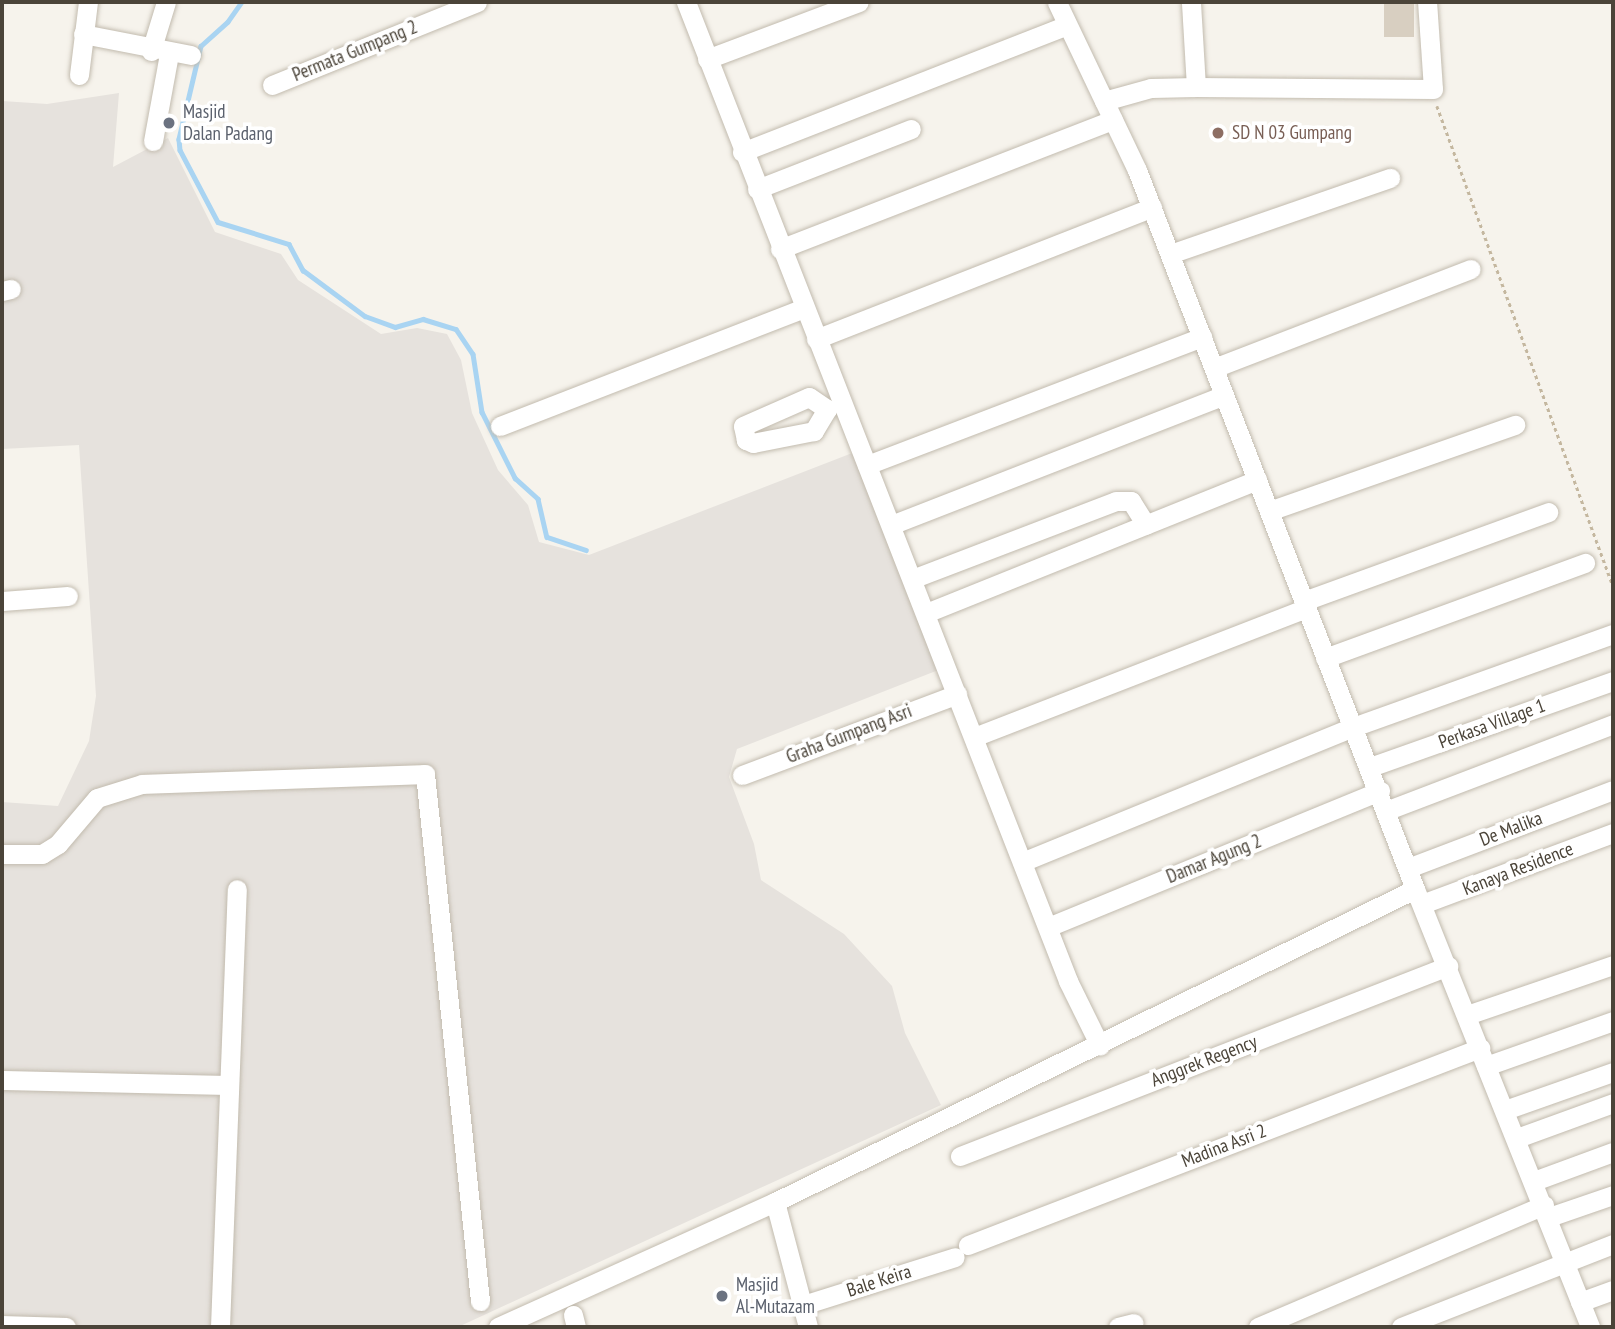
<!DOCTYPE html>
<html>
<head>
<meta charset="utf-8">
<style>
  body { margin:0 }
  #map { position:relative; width:1615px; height:1329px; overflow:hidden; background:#f6f3ec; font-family:"PT Sans Narrow",sans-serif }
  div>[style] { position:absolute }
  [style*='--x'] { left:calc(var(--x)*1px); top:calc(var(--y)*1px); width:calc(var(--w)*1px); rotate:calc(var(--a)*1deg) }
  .industrial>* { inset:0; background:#e6e2dd }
  .stream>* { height:4.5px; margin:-2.25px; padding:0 2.25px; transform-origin:2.25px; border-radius:2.25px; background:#a9d4f2 }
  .building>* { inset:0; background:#d8cfc1; transform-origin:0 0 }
  .path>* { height:2.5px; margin-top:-1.25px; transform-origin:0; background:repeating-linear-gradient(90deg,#c4b79f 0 3.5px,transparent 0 7px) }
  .roads { filter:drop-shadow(0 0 2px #c2bbae) drop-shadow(0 0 2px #c2bbae) }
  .minor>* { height:19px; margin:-9.5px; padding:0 9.5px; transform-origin:9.5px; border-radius:9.5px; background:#fff }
  .dots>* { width:19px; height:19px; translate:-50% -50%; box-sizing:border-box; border:4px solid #fff; border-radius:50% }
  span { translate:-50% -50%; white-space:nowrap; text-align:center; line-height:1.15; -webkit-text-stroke:7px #fff; paint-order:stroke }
  .street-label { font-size:19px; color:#4b4439 }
  .worship-label { font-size:19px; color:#5b616d }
  .left { translate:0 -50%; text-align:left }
  .education-label { font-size:19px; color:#785e54 }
  .frame { position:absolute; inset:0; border:4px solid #4b4439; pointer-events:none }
</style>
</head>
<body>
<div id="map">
  <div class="industrial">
    <i style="clip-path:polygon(119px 93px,113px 167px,168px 138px,215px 232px,281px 254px,298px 280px,381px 334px,417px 328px,447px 334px,461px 360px,472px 413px,498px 470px,528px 505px,539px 542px,589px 555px,860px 450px,946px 667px,737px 749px,729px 777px,754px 844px,761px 880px,844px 934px,892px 986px,905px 1033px,941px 1105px,458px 1327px,2px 1327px,2px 802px,58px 806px,89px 741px,96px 696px,79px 445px,2px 449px,2px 101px,47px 104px)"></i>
  </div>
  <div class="stream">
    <i style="--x:242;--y:2;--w:24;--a:125"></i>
    <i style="--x:228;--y:22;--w:36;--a:138"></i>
    <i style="--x:201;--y:46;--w:96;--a:103.3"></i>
    <i style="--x:179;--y:139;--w:11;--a:85"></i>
    <i style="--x:180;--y:150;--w:81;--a:62.2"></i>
    <i style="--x:218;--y:222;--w:74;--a:17.2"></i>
    <i style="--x:289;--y:244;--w:30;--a:62"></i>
    <i style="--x:303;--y:270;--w:77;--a:36.6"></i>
    <i style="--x:365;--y:316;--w:32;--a:20"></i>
    <i style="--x:395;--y:327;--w:29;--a:-16"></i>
    <i style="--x:423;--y:319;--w:34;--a:17"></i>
    <i style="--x:456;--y:329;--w:30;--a:56"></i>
    <i style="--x:473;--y:354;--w:59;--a:81.2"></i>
    <i style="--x:482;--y:412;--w:74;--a:63.4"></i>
    <i style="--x:515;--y:478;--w:31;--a:42"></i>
    <i style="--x:538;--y:499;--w:39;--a:77"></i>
    <i style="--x:547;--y:537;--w:41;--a:18.4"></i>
  </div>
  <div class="building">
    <i style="left:1384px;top:2px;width:30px;height:35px"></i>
  </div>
  <div class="path">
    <i style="--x:1437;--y:106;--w:511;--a:69.86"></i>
  </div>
  <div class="roads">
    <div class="minor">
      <i style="--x:686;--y:2;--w:1051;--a:68.68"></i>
      <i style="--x:1068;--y:981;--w:72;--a:63.8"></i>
      <i style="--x:83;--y:34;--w:110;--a:11"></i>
      <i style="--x:151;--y:51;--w:51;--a:-73"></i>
      <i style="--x:707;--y:59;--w:162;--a:-20.6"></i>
      <i style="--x:79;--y:75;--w:74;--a:-83"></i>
      <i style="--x:272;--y:85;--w:221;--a:-22"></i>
      <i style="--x:1196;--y:87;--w:237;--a:0.5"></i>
      <i style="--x:1433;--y:89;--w:87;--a:-93.9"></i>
      <i style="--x:1104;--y:101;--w:49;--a:-15.5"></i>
      <i style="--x:1151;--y:88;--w:45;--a:-1.3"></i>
      <i style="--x:1196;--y:87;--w:85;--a:-93.4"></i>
      <i style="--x:153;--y:141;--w:88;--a:-79.6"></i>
      <i style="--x:742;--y:152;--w:349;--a:-21.3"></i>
      <i style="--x:757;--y:189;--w:165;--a:-21.3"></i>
      <i style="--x:780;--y:249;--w:357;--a:-21.2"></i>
      <i style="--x:1170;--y:254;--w:233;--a:-19.1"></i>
      <i style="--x:2;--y:291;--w:9;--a:-13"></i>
      <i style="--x:816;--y:339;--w:361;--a:-21.4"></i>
      <i style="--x:1214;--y:368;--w:275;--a:-21.1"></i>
      <i style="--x:809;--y:397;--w:22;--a:34"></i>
      <i style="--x:827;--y:409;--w:26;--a:121"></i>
      <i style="--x:814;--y:431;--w:62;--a:168.9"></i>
      <i style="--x:753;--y:443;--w:8;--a:-157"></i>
      <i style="--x:746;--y:440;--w:14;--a:-102"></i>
      <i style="--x:743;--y:426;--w:72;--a:-23.7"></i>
      <i style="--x:500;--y:426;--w:326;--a:-21.2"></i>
      <i style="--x:867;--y:465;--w:359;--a:-20.9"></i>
      <i style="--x:1269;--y:511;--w:261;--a:-19.3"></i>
      <i style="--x:891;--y:525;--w:357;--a:-21.3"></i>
      <i style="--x:912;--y:579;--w:218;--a:-20.9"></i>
      <i style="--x:1116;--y:501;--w:15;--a:0"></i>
      <i style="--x:1131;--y:501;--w:28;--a:58"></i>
      <i style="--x:2;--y:601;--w:66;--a:-4.3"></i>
      <i style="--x:1304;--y:601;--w:260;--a:-20"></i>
      <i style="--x:926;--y:613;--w:357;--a:-21.9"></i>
      <i style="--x:1325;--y:658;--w:277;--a:-20.1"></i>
      <i style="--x:974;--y:737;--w:356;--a:-21.2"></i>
      <i style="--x:1370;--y:767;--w:258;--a:-19.5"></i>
      <i style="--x:742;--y:775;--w:230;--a:-20.6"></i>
      <i style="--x:1388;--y:810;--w:241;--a:-20.9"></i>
      <i style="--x:2;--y:854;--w:40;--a:0"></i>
      <i style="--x:42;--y:854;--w:19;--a:-32"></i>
      <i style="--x:58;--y:844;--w:60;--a:-49.7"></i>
      <i style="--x:97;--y:798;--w:47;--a:-17.3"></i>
      <i style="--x:142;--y:784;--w:283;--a:-2"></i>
      <i style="--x:425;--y:774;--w:530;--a:84.04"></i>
      <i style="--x:1022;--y:862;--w:357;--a:-22.2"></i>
      <i style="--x:1353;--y:727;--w:276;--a:-19.7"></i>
      <i style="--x:1408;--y:868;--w:219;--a:-20.8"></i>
      <i style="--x:1415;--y:889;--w:472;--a:68.2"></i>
      <i style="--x:1422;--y:904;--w:204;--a:-20.4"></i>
      <i style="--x:1048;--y:927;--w:359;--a:-22.3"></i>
      <i style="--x:1467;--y:1015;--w:154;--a:-18.9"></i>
      <i style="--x:1486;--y:1066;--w:135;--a:-19.5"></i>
      <i style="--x:2;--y:1080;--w:227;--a:1.3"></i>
      <i style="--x:1505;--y:1110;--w:114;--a:-19.4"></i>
      <i style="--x:1517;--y:1138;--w:102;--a:-20"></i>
      <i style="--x:960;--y:1156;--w:524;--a:-21.27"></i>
      <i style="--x:1534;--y:1181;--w:84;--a:-20.2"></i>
      <i style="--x:775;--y:1202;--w:129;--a:75.2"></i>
      <i style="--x:1549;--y:1217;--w:68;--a:-19"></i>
      <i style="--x:968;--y:1245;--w:549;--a:-21.05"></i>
      <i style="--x:1580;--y:1302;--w:35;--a:-20"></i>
      <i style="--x:803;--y:1305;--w:159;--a:-17.5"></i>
      <i style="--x:573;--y:1315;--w:12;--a:76"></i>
      <i style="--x:2;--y:1325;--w:64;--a:1.8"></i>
      <i style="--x:220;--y:1327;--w:438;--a:-87.8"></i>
      <i style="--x:498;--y:1327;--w:304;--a:-24.3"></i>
      <i style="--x:775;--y:1202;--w:712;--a:-26.06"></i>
      <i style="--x:1415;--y:889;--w:771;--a:-111.14"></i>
      <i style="--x:1137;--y:170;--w:186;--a:-115.5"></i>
      <i style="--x:1118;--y:1327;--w:16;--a:-14"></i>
      <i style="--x:1258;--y:1327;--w:311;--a:-23.1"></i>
      <i style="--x:1401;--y:1327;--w:228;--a:-21.4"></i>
    </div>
  </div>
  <div class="dots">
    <i style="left:169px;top:123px;background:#6b7280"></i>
    <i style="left:1218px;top:133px;background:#8d6e63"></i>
    <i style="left:722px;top:1296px;background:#6b7280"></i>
  </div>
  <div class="street-label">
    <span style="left:355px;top:51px;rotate:-22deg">Permata Gumpang 2</span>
    <span style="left:1492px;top:724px;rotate:-20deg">Perkasa Village 1</span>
    <span style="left:849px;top:734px;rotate:-21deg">Graha Gumpang Asri</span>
    <span style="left:1511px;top:829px;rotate:-21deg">De Malika</span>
    <span style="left:1214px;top:859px;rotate:-22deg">Damar Agung 2</span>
    <span style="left:1518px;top:869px;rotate:-21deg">Kanaya Residence</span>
    <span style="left:1204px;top:1061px;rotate:-21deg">Anggrek Regency</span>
    <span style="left:1224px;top:1146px;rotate:-21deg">Madina Asri 2</span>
    <span style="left:879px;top:1281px;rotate:-18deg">Bale Keira</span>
  </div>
  <div class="worship-label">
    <span class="left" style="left:183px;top:123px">Masjid<br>Dalan Padang</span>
    <span class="left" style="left:736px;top:1296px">Masjid<br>Al-Mutazam</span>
  </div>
  <div class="education-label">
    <span class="left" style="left:1232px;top:133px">SD N 03 Gumpang</span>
  </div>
  <div class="frame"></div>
</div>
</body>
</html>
